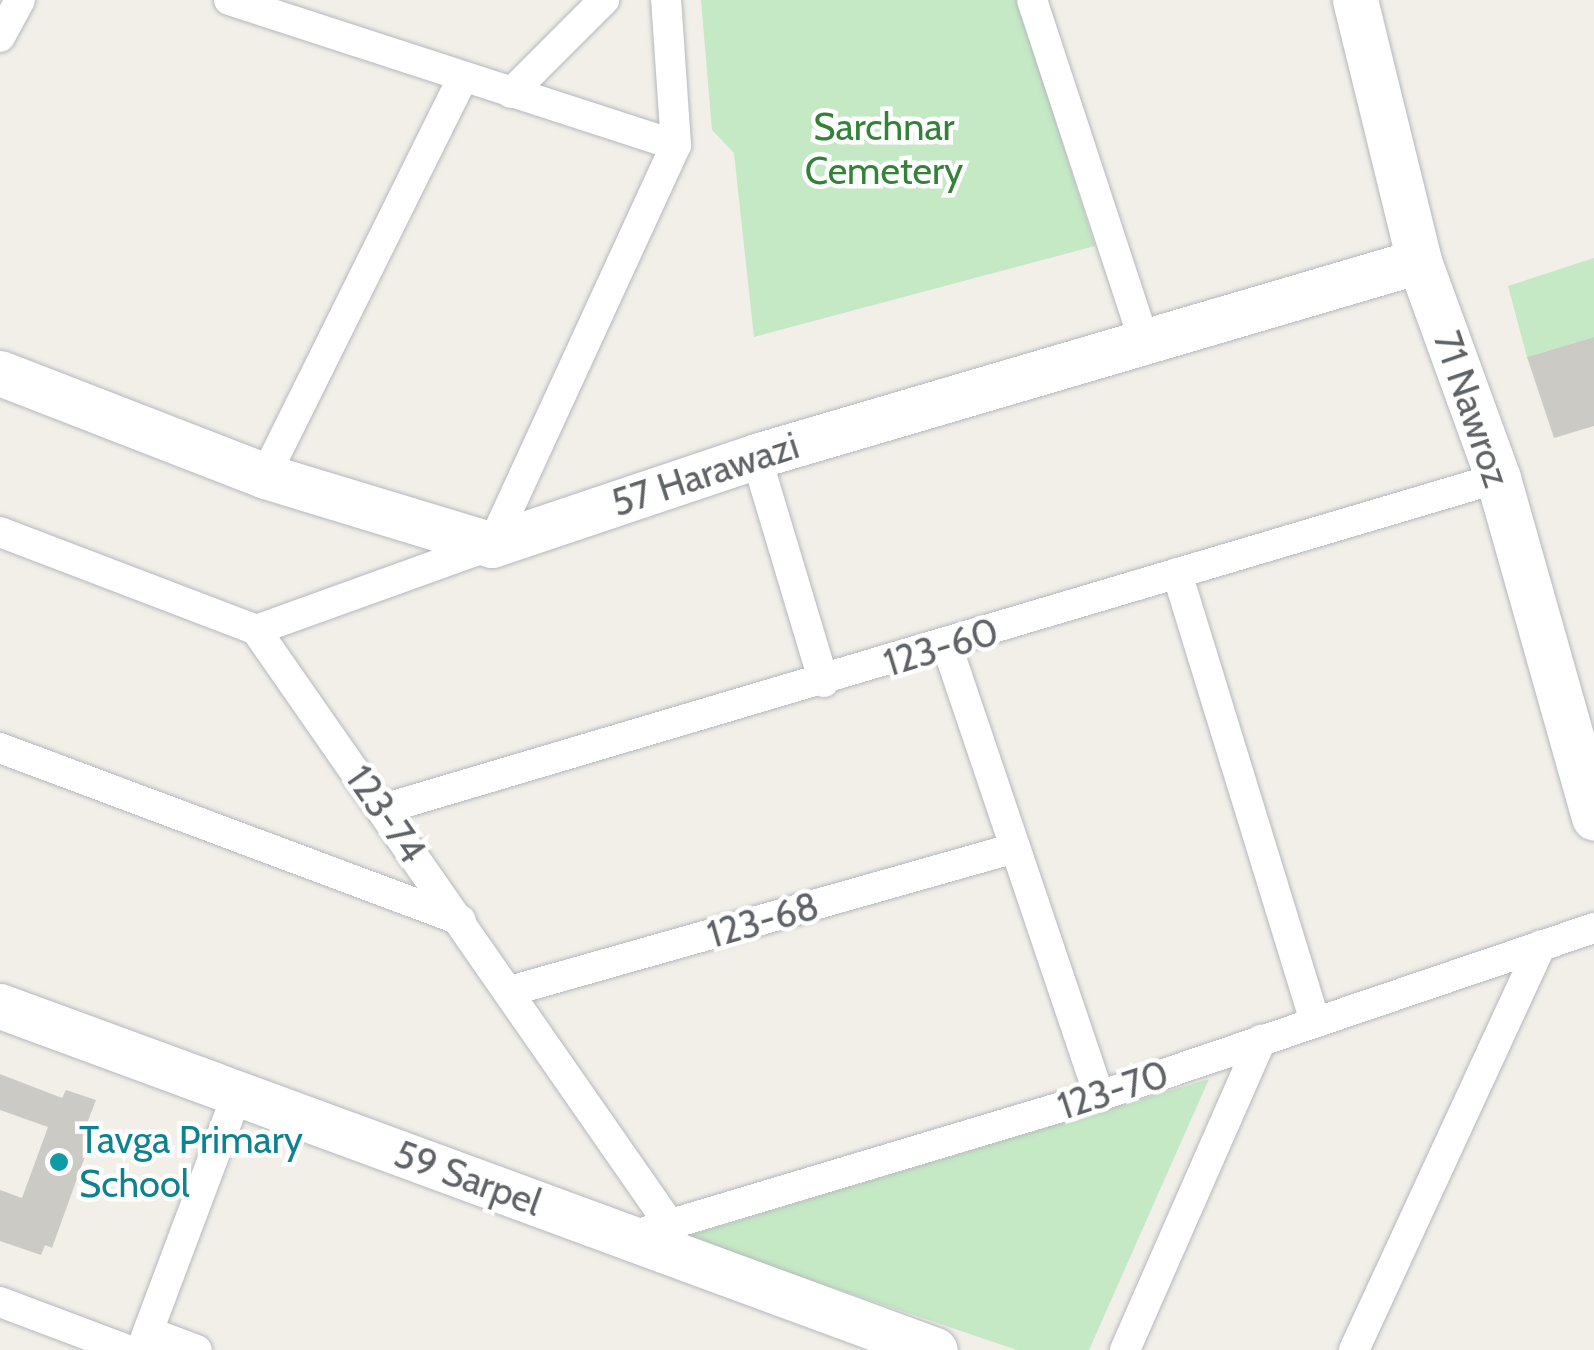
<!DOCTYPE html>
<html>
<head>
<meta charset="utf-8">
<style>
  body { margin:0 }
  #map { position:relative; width:1594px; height:1350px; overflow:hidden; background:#f1efe8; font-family:Cabin,sans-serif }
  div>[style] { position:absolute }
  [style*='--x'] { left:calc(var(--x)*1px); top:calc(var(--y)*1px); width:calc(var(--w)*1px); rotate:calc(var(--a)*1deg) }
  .green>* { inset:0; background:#c5e8c5 }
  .building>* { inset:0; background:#cccac5 }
  .roads { filter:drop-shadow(0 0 2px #b5b8bc) drop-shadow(0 0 2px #b5b8bc) }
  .street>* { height:30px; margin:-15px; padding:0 15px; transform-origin:15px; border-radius:15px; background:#fff }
  .secondary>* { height:45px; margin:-22.5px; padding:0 22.5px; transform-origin:22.5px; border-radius:22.5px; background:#fff }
  .dots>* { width:28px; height:28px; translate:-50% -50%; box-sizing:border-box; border:5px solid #fff; border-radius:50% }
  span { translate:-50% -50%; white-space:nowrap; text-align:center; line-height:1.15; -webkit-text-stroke:9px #fff; paint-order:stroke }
  .park-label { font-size:38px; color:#348238 }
  .street-label { font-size:38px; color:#5f6368 }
  .culture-label { font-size:38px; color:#0d838f }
  .left { translate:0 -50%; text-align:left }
</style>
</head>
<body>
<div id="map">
  <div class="green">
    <i style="clip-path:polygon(701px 0,1017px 0,1095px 246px,754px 337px,734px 153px,712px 130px)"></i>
    <i style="clip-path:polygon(1594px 258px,1594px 337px,1527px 357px,1508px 286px)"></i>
    <i style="clip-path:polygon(1209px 1079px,1089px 1350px,1017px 1350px,684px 1237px)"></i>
  </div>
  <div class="building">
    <i style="clip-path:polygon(1594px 337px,1594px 426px,1554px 438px,1527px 357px)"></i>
    <i style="clip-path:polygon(0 1074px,62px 1098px,66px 1090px,96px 1100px,84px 1131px,93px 1134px,52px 1248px,45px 1245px,41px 1255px,0 1241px,0 1190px,22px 1198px,48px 1127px,0 1110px)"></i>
  </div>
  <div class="roads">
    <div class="street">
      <i style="--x:229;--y:0;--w:470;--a:18"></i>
      <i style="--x:1032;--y:0;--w:361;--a:71.8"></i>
      <i style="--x:0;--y:37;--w:42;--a:-61.6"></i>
      <i style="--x:511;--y:93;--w:132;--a:-45"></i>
      <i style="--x:756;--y:456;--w:236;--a:73.3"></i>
      <i style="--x:265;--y:476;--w:443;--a:-63.6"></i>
      <i style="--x:0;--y:532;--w:274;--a:20.9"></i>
      <i style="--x:256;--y:630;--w:725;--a:55.17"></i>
      <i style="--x:1177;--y:573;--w:470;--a:72.9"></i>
      <i style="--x:256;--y:630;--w:251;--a:-19.8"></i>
      <i style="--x:492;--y:545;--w:440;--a:-65.3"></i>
      <i style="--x:676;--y:145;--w:145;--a:-93.9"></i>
      <i style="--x:947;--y:646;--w:475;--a:71.3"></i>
      <i style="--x:0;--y:748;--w:492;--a:20.5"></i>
      <i style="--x:383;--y:809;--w:1163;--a:-16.53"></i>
      <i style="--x:510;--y:991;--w:525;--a:-15.81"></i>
      <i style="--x:628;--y:1237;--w:492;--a:-16.7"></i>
      <i style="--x:1099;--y:1096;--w:523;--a:-18.75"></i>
      <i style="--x:0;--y:1302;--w:137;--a:20.6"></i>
      <i style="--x:149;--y:1332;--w:51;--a:20.6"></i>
      <i style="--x:141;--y:1350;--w:273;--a:-69.4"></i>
      <i style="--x:1125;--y:1350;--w:339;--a:-66.3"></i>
      <i style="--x:1354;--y:1350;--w:446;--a:-65.2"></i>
    </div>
    <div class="secondary">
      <i style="--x:1355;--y:0;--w:269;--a:76.2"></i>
      <i style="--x:1419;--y:261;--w:231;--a:70"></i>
      <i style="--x:1498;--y:478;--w:353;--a:74.2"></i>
      <i style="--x:0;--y:373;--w:284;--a:21.2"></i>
      <i style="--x:265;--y:476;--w:237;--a:16.9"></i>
      <i style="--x:492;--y:545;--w:279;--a:-18.6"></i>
      <i style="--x:756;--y:456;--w:691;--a:-16.39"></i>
      <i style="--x:0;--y:1006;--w:996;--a:20.2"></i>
    </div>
  </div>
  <div class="dots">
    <i style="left:59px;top:1162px;background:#0f9aa8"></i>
  </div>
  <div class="park-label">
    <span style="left:884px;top:149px">Sarchnar<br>Cemetery</span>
  </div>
  <div class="street-label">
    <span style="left:1472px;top:409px;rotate:71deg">71 Nawroz</span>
    <span style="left:705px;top:474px;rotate:-18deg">57 Harawazi</span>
    <span style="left:941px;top:647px;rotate:-17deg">123-60</span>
    <span style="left:386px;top:814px;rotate:55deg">123-74</span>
    <span style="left:763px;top:920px;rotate:-16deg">123-68</span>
    <span style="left:1113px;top:1090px;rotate:-18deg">123-70</span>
    <span style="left:468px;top:1178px;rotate:20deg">59 Sarpel</span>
  </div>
  <div class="culture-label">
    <span class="left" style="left:79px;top:1162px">Tavga Primary<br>School</span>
  </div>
</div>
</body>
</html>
